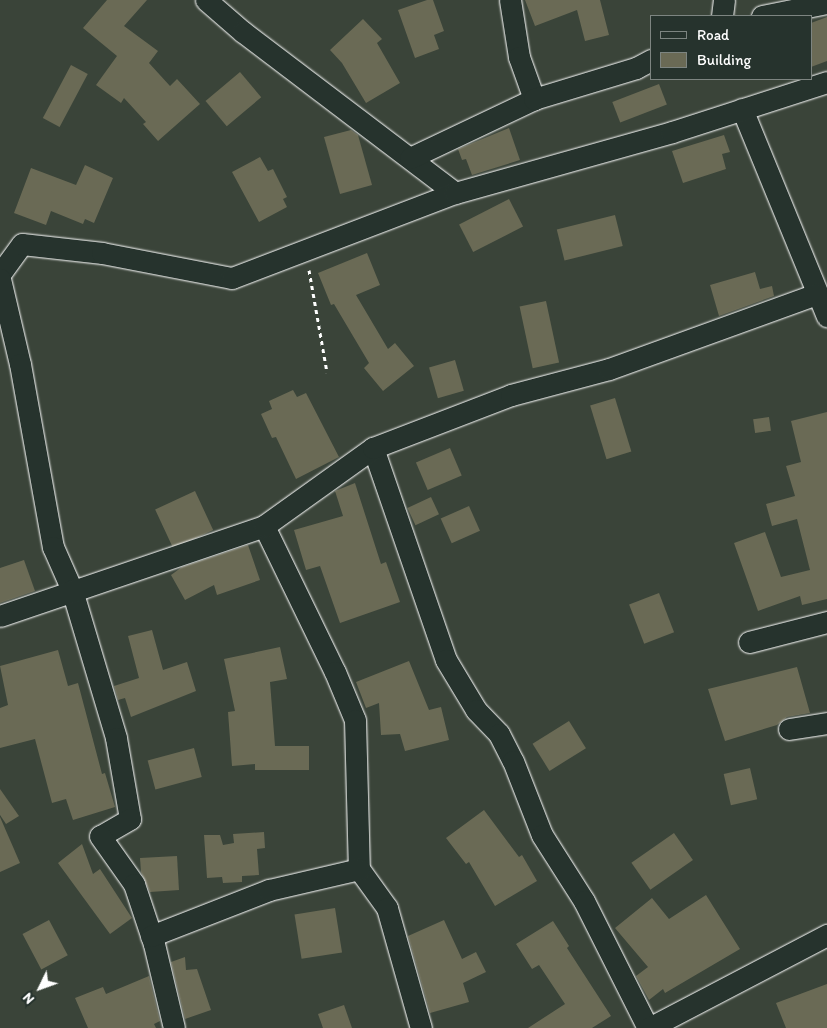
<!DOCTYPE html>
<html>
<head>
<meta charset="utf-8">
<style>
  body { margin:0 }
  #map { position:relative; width:827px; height:1028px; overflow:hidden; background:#3a4439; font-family:Itim,sans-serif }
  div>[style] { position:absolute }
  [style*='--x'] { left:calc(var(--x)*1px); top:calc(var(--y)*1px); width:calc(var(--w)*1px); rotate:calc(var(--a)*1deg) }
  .building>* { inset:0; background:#6a6a55; transform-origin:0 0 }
  .path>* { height:3px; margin-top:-1.5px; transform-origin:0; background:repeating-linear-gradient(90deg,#fff 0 4px,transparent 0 8px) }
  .roads { filter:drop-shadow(0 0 1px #fff) drop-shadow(0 0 1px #fff) }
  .street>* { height:21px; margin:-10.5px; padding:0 10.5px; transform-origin:10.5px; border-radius:10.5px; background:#26332d }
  span { translate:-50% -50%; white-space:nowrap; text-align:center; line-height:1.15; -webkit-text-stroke:5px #26332d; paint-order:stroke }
  .legend { position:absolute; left:650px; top:15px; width:162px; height:65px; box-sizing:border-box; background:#26332d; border:1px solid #7d8581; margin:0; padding:6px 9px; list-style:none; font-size:15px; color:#fff }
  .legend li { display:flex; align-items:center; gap:10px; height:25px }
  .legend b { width:25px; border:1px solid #7d8581 }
  .north { position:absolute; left:15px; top:963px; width:50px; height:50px; -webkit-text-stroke:4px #26332d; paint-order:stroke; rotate:228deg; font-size:14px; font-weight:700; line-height:20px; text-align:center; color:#fff }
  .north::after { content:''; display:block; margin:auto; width:18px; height:22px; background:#fff; clip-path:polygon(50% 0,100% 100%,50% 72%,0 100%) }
</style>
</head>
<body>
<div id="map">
  <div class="building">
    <i style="clip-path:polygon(107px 0,147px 0,124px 26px,158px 51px,149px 63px,170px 86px,177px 79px,200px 104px,158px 141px,143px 124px,146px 122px,124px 98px,121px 103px,96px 85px,117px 56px,83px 28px)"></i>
    <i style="clip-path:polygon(427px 0,433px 0,444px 31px,434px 35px,439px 49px,415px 58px,398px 10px)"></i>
    <i style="clip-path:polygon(525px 0,600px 0,609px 35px,585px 41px,577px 10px,535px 26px)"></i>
    <i style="clip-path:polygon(827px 17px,827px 61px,811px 67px,811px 23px)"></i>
    <i style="clip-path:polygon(363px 19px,382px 39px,377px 43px,400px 83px,366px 103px,342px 63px,330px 50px)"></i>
    <i style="left:71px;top:65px;width:19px;height:60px;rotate:28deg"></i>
    <i style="left:240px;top:72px;width:33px;height:45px;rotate:50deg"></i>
    <i style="left:659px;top:84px;width:22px;height:50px;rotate:69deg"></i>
    <i style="clip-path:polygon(509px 128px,520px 160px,472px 175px,466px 159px,462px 160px,458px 149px)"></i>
    <i style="clip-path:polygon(351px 130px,358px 135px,372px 185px,340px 194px,324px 137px)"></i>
    <i style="clip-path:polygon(724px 135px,730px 152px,722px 154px,726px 169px,683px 183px,672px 151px)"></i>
    <i style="clip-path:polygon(260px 157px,268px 171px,273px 169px,287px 197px,283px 199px,287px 207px,259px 222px,232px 172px)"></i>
    <i style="clip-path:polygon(85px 165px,113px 178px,94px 223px,85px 219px,83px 224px,51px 211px,46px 225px,14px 213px,31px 168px,76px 185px)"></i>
    <i style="left:509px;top:199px;width:31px;height:56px;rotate:63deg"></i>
    <i style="left:615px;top:215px;width:32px;height:60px;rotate:76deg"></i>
    <i style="clip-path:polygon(367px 253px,380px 285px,356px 295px,388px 349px,395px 343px,414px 366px,383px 391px,364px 368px,369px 363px,334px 304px,331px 305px,318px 273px)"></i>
    <i style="clip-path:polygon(755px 272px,760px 289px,772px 286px,774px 296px,719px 316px,710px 285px)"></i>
    <i style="left:546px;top:301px;width:63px;height:27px;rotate:78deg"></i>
    <i style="left:455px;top:360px;width:32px;height:27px;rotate:74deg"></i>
    <i style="clip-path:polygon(293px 390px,297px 397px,306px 393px,339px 457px,296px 479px,276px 437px,272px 438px,261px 414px,272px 409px,269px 401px)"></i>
    <i style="left:615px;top:398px;width:56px;height:26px;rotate:73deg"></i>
    <i style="clip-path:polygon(827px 412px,827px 599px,802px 605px,800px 596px,758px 611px,734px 543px,765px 532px,781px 577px,810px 570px,797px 519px,772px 526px,766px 504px,795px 496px,786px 466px,801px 462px,791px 421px)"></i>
    <i style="left:769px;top:417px;width:14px;height:16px;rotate:82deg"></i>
    <i style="left:450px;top:448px;width:30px;height:37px;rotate:67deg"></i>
    <i style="clip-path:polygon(355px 483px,381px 564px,386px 562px,400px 602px,340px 623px,320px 566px,306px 570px,294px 530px,343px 516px,335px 491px)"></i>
    <i style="left:195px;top:491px;width:43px;height:44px;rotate:65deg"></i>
    <i style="left:431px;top:497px;width:19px;height:26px;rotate:65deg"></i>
    <i style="left:469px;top:506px;width:27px;height:31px;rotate:66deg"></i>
    <i style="clip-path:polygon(248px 545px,260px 580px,217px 595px,214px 585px,185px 600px,171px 575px,182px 567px)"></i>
    <i style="clip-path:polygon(24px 560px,35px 591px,0 603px,0 568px)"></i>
    <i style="left:659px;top:593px;width:42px;height:32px;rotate:69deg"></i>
    <i style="clip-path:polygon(152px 630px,163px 670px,187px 662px,196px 691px,131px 717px,125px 698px,118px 700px,114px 686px,139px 678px,128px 636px)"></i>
    <i style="clip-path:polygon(280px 647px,287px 679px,270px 682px,275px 746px,309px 746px,309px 770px,255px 770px,255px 764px,232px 766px,228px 712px,235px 711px,224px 659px)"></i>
    <i style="clip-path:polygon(58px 650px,68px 686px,78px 683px,102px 774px,105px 773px,115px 807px,73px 820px,66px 799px,52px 803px,35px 739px,0 748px,0 708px,8px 705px,0 666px)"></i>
    <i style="clip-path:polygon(409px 661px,429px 710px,441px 707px,449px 740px,405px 751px,400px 734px,381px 735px,379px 703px,366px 708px,356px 682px)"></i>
    <i style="clip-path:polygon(797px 667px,810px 713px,787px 717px,777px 725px,725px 741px,708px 689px)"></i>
    <i style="left:569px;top:721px;width:32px;height:43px;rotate:58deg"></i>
    <i style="left:194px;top:748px;width:30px;height:48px;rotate:75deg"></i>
    <i style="left:750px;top:768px;width:32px;height:27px;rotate:77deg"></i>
    <i style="clip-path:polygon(0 789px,19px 816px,6px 824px,0 815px)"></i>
    <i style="clip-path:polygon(484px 810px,519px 857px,522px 855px,537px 881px,495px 906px,469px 862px,466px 864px,446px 838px)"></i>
    <i style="clip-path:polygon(0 817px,20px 863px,0 872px)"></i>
    <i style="clip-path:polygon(264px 832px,265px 848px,257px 849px,259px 875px,242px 876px,242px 882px,223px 883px,222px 877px,207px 878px,204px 835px,220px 835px,223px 845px,234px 843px,233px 834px)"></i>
    <i style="left:674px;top:833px;width:33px;height:52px;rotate:55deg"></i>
    <i style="clip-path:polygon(82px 844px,93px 874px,100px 869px,132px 918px,110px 934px,58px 863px)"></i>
    <i style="clip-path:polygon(177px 856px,179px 890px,150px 892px,141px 872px,140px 858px)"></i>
    <i style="clip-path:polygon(706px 895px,740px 949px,665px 993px,663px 989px,649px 1000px,636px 976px,648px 967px,615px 928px,652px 898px,669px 919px)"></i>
    <i style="left:335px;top:908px;width:45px;height:41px;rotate:81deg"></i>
    <i style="left:49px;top:920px;width:40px;height:30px;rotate:62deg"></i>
    <i style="clip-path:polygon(444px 920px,462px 959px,476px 952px,486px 972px,463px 983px,469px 1002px,430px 1013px,408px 936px)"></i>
    <i style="clip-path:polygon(553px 921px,569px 946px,567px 948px,611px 1016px,592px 1028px,528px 1028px,565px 1004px,539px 965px,532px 969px,516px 944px)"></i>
    <i style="clip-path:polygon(185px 957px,186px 970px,197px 969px,211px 1010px,185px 1019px,171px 962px)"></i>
    <i style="clip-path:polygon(149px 976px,160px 1021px,154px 1024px,156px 1028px,88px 1028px,75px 998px,103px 987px,106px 994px)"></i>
    <i style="clip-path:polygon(827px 984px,827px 1028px,786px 1028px,776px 1003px)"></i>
    <i style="clip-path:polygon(344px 1005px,352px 1028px,323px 1028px,318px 1014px)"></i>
  </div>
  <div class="path">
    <i style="--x:309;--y:270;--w:104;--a:80"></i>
  </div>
  <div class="roads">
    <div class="street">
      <i style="--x:206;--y:0;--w:49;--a:40.9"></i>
      <i style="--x:243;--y:32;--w:266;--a:37.2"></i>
      <i style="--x:510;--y:0;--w:58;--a:81"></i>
      <i style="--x:519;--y:57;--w:45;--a:70.3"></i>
      <i style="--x:722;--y:16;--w:16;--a:-83"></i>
      <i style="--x:762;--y:16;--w:66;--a:-11.3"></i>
      <i style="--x:742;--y:109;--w:224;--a:67.7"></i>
      <i style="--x:410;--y:158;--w:137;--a:-25.4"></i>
      <i style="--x:534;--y:99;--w:107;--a:-16.9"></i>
      <i style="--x:636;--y:68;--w:17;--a:-28"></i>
      <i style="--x:0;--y:274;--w:37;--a:-54"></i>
      <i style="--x:22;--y:244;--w:81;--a:6.4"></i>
      <i style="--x:102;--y:253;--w:132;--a:10.9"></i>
      <i style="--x:232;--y:278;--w:239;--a:-20.9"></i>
      <i style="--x:455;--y:193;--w:225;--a:-15.7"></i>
      <i style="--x:672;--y:132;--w:163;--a:-17.9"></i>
      <i style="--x:0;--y:279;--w:87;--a:76.8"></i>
      <i style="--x:20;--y:364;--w:186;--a:79.8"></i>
      <i style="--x:53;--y:547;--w:47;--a:66.2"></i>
      <i style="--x:72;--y:590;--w:154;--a:73.4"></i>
      <i style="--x:116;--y:738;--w:82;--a:80.2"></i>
      <i style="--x:130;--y:819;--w:34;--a:150"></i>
      <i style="--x:100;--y:836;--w:59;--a:54.7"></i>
      <i style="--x:134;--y:884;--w:63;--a:71.6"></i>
      <i style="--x:154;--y:944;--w:86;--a:76.6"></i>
      <i style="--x:373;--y:448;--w:224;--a:71"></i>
      <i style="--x:446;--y:660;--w:58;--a:59"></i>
      <i style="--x:476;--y:710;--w:33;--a:46"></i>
      <i style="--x:499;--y:734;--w:30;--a:63"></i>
      <i style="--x:513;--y:761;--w:79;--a:68.6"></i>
      <i style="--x:542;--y:835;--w:78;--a:57.5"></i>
      <i style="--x:584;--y:901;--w:142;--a:63.3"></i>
      <i style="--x:264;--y:526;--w:162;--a:64.1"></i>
      <i style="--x:335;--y:672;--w:52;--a:67.4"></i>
      <i style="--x:355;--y:720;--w:149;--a:88.5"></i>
      <i style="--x:359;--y:869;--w:48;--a:54.3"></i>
      <i style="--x:387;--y:908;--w:125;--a:74.2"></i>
      <i style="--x:0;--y:616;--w:279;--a:-18.8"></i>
      <i style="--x:264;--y:526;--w:134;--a:-35.6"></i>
      <i style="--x:373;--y:448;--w:148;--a:-21"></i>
      <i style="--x:511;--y:395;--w:101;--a:-14.9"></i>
      <i style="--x:609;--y:369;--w:220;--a:-19.9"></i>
      <i style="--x:749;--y:642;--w:81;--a:-14.4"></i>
      <i style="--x:789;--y:729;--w:38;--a:-9"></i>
      <i style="--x:151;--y:936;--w:127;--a:-21.3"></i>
      <i style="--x:269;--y:890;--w:92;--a:-13.1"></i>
      <i style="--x:649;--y:1028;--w:201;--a:-27.6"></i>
    </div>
  </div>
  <ul class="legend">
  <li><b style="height:6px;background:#26332d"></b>Road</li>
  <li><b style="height:14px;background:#6a6a55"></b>Building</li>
  </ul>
  <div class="north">N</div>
</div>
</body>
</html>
